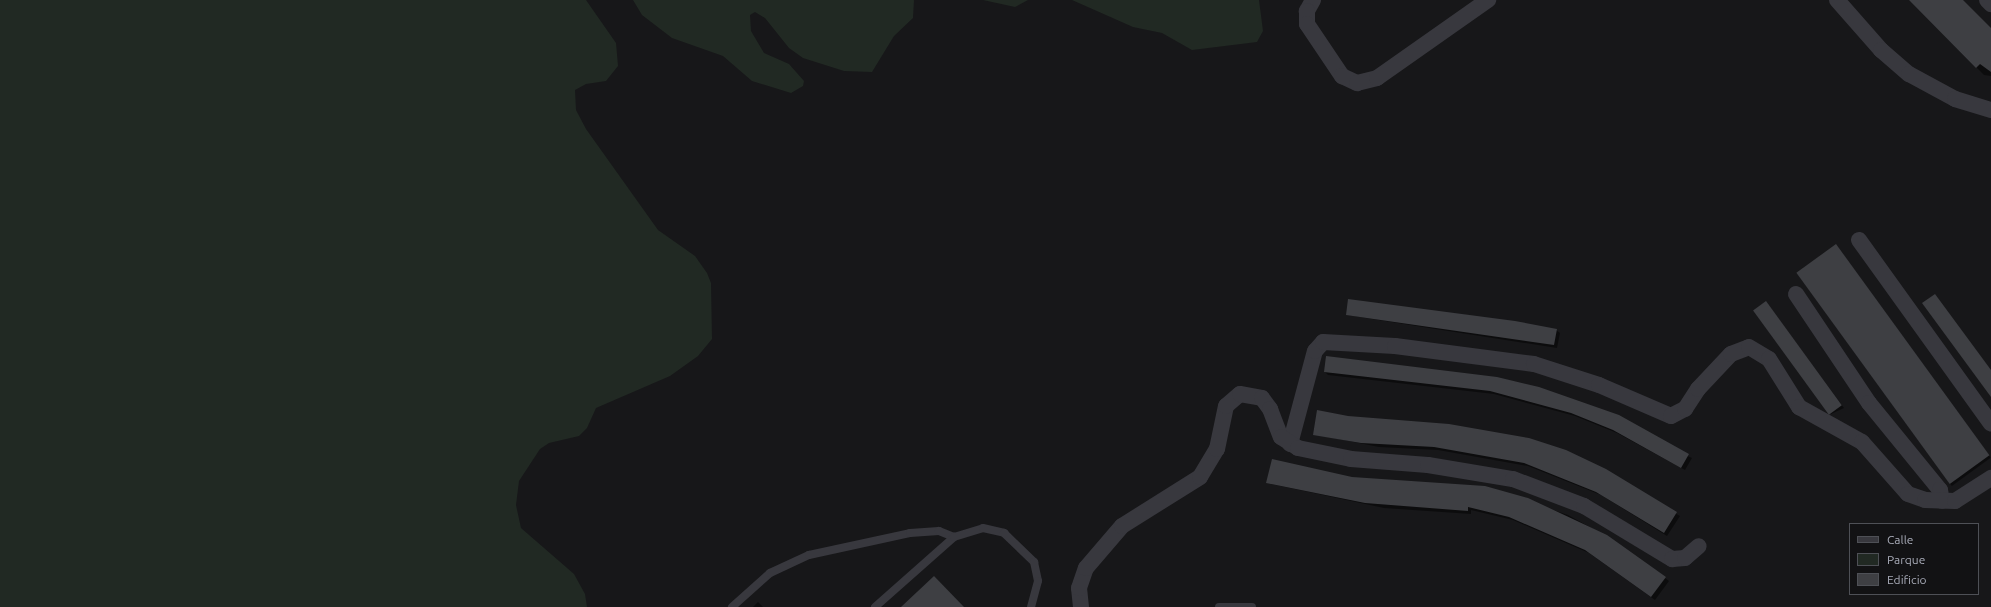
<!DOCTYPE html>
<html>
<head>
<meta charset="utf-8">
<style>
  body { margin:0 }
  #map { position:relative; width:1991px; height:607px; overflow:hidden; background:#171719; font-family:Ubuntu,sans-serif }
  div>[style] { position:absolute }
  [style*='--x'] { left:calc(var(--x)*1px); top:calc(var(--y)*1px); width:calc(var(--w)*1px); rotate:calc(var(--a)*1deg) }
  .green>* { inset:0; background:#212923 }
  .shadow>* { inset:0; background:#0007; transform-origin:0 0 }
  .building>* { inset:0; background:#3e3f43; transform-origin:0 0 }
  .service>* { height:8px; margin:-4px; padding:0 4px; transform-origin:4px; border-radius:4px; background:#38383e }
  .minor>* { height:16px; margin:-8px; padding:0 8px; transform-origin:8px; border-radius:8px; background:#38383e }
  span { translate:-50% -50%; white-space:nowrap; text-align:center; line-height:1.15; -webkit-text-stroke:3px #121214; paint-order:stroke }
  .legend { position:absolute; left:1849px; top:523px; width:130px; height:72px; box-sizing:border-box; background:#121214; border:1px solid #4e5056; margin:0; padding:5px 7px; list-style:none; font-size:12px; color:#a9acb9 }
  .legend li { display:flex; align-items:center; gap:8px; height:20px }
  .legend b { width:20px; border:1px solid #4e5056 }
</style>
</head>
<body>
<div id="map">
  <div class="green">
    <i style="clip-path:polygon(0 0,586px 0,616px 43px,618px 66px,606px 81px,586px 84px,575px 90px,576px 110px,586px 129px,658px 230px,695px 256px,707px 273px,711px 283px,712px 339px,698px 356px,670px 376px,596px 408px,587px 428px,579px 436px,549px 443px,540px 449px,519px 481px,516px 505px,521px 528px,574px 574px,585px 594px,587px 607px,0 607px)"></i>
    <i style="clip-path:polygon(633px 0,914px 0,913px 18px,894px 36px,872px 72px,844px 71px,803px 58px,789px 48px,765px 18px,755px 12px,750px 15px,751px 31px,764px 53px,789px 64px,804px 81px,803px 86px,791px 93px,752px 81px,723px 56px,672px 38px,642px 15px)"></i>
    <i style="clip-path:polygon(983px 0,1028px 0,1015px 7px)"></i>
    <i style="clip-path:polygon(1072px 0,1259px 0,1263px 31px,1257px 42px,1192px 50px,1162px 33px,1133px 27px)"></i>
  </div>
  <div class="shadow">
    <i style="clip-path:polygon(1910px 0,1962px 0,1991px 29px,1991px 76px,1984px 75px)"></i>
    <i style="left:1839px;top:249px;width:258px;height:48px;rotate:54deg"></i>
    <i style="clip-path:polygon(1769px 306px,1844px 408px,1831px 414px,1828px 411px,1754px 311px)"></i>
    <i style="clip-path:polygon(1347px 315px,1556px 330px,1560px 333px,1557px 348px)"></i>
    <i style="clip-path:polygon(1325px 372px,1539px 388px,1692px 458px,1685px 470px,1617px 433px,1575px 416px,1494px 394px,1328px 375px)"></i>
    <i style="clip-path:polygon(1348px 417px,1566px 451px,1680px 516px,1667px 536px,1601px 495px,1528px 466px,1438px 450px,1379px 447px,1314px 434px)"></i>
    <i style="clip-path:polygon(1352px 478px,1485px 487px,1568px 515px,1606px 536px,1669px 581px,1655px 600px,1589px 553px,1513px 520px,1471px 510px,1471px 514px,1384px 508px,1267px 483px)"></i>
    <i style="clip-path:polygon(758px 602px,763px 607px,753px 607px)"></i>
  </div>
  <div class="building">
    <i style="clip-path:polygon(1909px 0,1963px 0,1991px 28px,1991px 72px,1980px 64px,1976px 68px)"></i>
    <i style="left:1836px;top:244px;width:261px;height:49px;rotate:54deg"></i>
    <i style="clip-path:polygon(1935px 294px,1991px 370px,1991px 397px,1922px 303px)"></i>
    <i style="clip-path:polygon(1348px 299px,1515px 321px,1557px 329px,1554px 345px,1346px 315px)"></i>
    <i style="left:1766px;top:301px;width:129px;height:16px;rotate:54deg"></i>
    <i style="clip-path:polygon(1326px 356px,1497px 377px,1539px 387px,1619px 415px,1689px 454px,1681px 468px,1613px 430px,1571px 413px,1490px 391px,1324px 372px)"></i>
    <i style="clip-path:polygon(1317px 410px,1348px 416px,1449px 424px,1529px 438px,1566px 450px,1606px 469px,1677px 512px,1664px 533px,1596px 492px,1524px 463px,1434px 447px,1361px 443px,1313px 435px)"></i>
    <i style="clip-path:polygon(1272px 459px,1352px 477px,1485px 486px,1528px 498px,1607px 535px,1666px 577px,1651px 597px,1585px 550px,1509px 517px,1468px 507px,1468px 511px,1365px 503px,1266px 483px)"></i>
    <i style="clip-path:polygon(934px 576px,964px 607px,901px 607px)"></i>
  </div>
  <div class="service">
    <i style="--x:732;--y:607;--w:51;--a:-41.8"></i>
    <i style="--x:770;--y:573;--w:43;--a:-24.8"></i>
    <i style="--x:809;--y:555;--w:103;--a:-12.3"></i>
    <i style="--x:910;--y:533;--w:29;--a:-4"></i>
    <i style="--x:939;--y:531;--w:16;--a:22"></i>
    <i style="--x:875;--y:607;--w:106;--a:-41.5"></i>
    <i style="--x:954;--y:537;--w:30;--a:-17"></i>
    <i style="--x:983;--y:528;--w:22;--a:13"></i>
    <i style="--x:1004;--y:533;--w:42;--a:44"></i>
    <i style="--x:1034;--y:562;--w:19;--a:78"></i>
    <i style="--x:1038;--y:581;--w:27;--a:105"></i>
    <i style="--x:1219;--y:607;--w:33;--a:0"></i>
  </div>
  <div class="minor">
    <i style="--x:1313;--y:0;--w:13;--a:119"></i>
    <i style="--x:1307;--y:11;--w:13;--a:90"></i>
    <i style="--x:1307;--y:24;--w:63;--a:56.1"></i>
    <i style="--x:1342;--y:76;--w:17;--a:25"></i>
    <i style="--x:1357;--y:83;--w:21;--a:-14"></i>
    <i style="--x:1377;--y:78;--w:136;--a:-35.1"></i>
    <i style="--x:1837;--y:0;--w:67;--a:48.7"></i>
    <i style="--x:1881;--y:50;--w:37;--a:41"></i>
    <i style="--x:1909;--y:74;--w:52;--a:28.5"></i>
    <i style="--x:1955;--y:99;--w:38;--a:17"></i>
    <i style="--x:1987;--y:0;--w:6;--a:45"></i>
    <i style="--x:1859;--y:240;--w:226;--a:54.3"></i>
    <i style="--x:1796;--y:294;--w:131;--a:56.2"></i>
    <i style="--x:1869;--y:403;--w:112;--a:50.8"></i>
    <i style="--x:1940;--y:490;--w:11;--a:80"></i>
    <i style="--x:1290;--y:444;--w:96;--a:-75"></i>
    <i style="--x:1315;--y:351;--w:12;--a:-48"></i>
    <i style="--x:1323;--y:342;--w:72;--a:3.2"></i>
    <i style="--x:1395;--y:346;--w:140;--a:7.4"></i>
    <i style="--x:1534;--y:364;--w:68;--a:17.9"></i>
    <i style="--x:1599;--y:385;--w:78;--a:23.3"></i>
    <i style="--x:1671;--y:416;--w:16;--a:-27"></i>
    <i style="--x:1685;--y:409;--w:24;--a:-57"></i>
    <i style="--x:1698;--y:389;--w:48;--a:-46.7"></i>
    <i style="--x:1731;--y:354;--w:19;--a:-21"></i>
    <i style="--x:1749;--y:347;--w:23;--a:31"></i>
    <i style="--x:1769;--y:359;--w:57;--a:58"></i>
    <i style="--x:1799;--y:407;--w:72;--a:29.1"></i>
    <i style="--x:1862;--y:442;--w:69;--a:48.5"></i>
    <i style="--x:1908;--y:494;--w:18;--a:19"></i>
    <i style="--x:1925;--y:500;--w:30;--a:2"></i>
    <i style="--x:1955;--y:501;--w:43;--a:-32.6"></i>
    <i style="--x:1081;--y:607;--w:19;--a:-96"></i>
    <i style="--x:1079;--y:588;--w:21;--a:-71"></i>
    <i style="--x:1086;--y:568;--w:55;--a:-49.4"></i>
    <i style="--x:1122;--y:526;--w:92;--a:-32.1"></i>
    <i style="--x:1200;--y:477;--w:33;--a:-59"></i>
    <i style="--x:1217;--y:449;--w:44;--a:-78.2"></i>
    <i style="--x:1226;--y:406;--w:18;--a:-41"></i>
    <i style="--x:1240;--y:394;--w:22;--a:10"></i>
    <i style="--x:1262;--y:398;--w:14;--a:54"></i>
    <i style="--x:1270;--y:409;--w:30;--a:69"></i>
    <i style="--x:1281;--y:437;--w:20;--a:33"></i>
    <i style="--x:1298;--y:448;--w:54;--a:11.7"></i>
    <i style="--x:1351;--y:459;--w:77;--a:4.5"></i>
    <i style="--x:1428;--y:465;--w:86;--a:9.4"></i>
    <i style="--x:1513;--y:479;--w:76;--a:20.8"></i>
    <i style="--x:1584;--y:506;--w:103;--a:31.1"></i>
    <i style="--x:1672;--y:559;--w:13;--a:-4"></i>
    <i style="--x:1685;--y:558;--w:18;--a:-41"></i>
  </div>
  <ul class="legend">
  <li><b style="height:5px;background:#38383e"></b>Calle</li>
  <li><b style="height:11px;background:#212923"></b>Parque</li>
  <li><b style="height:11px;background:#3e3f43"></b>Edificio</li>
  </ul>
</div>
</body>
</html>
